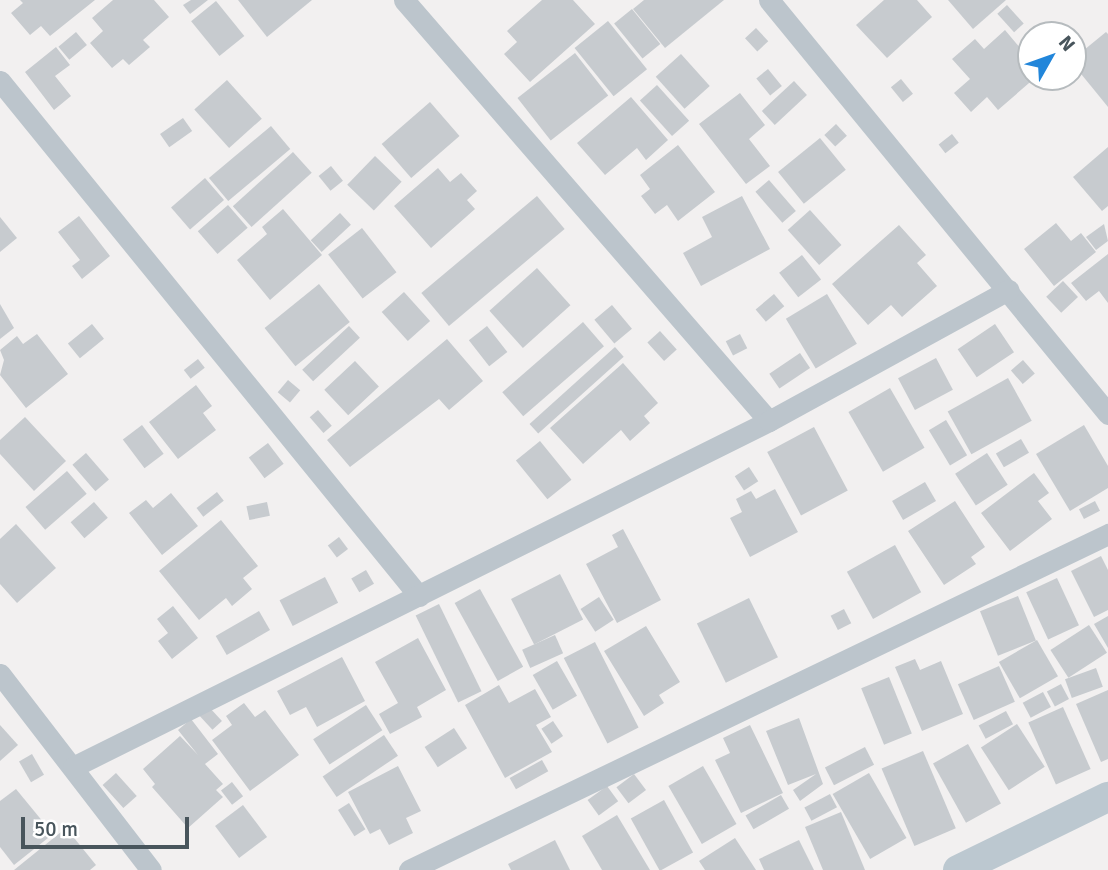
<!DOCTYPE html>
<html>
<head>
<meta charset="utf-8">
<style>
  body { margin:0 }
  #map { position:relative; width:1108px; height:870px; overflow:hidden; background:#f2f0f0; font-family:Signika,sans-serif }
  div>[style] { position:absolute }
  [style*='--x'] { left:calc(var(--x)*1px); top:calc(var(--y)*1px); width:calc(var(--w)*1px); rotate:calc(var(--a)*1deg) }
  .building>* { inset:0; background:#c7cbcf; transform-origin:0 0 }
  .street>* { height:21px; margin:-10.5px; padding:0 10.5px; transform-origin:10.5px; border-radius:10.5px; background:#bcc5cc }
  .secondary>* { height:30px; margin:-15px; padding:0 15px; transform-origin:15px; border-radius:15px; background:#bcc8d0 }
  span { translate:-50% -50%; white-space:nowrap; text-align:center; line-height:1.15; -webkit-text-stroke:5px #fff; paint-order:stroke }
  .north { position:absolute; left:1017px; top:21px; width:70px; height:70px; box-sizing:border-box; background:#fff; border:2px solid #b6bbbe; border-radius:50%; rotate:50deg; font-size:19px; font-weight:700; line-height:28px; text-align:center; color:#48555c }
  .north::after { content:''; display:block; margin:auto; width:24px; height:32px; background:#2286da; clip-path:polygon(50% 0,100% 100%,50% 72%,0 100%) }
  .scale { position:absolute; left:21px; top:817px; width:168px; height:32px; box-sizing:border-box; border:4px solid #48555c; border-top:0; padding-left:9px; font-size:21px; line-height:24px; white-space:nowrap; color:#48555c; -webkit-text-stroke:5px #fff; paint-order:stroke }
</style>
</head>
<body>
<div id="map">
  <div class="building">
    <i style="clip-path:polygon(20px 0,95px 0,50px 36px,41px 26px,30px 35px,11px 13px,23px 3px)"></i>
    <i style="clip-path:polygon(113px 0,154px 0,169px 17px,143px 40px,150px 47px,129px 65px,123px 59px,112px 68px,90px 43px,103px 31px,92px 18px)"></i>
    <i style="clip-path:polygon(191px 0,208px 0,190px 14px,183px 5px)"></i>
    <i style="clip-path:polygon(238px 0,312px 0,267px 37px)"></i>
    <i style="clip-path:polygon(542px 0,573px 0,595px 24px,530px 82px,504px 54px,517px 42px,507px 31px)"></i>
    <i style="clip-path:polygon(644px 0,724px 0,665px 48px,633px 9px)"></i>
    <i style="clip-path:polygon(884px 0,917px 0,932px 17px,887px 58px,856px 25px)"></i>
    <i style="clip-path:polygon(948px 0,1006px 0,973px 29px)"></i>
    <i style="left:216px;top:1px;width:45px;height:32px;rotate:51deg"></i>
    <i style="left:1007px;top:5px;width:25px;height:13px;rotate:48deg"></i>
    <i style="left:632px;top:9px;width:45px;height:23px;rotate:51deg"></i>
    <i style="left:608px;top:21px;width:62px;height:43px;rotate:51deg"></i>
    <i style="left:756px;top:28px;width:18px;height:15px;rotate:47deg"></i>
    <i style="clip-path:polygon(1005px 30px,1031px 61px,1031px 77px,1036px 77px,998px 110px,987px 97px,971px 112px,954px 93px,970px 79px,952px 59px,975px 39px,984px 49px)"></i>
    <i style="left:76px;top:32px;width:17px;height:23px;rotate:50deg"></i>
    <i style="clip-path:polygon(1106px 32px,1108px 34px,1108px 107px,1073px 64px,1073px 59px)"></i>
    <i style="clip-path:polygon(56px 47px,70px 65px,55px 76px,71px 96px,54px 110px,25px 72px)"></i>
    <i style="left:575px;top:53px;width:54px;height:73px;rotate:52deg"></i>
    <i style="left:681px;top:54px;width:43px;height:34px;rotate:48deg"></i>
    <i style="left:768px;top:69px;width:22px;height:15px;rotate:51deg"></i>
    <i style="left:901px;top:79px;width:19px;height:13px;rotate:51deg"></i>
    <i style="left:227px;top:80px;width:52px;height:44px;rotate:48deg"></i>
    <i style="left:794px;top:81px;width:19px;height:44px;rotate:47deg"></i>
    <i style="left:657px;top:85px;width:48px;height:23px;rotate:48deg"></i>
    <i style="clip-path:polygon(740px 93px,765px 125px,749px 139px,770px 166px,746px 184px,699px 124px)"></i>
    <i style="clip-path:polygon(631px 97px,668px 140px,646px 160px,637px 148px,605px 175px,577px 143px)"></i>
    <i style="left:430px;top:102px;width:45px;height:64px;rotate:49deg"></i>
    <i style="left:183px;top:118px;width:16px;height:28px;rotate:55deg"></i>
    <i style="left:836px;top:124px;width:16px;height:16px;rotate:47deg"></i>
    <i style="left:271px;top:126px;width:30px;height:81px;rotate:50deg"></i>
    <i style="left:952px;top:134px;width:11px;height:17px;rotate:52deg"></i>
    <i style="left:820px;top:138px;width:41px;height:54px;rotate:51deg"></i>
    <i style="clip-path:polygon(678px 145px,715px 192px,678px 221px,667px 205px,655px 214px,641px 196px,650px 189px,640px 175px)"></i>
    <i style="clip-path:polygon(1108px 147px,1108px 206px,1102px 211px,1073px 177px)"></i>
    <i style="left:293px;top:152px;width:28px;height:81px;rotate:48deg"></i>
    <i style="left:375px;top:156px;width:37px;height:40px;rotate:44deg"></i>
    <i style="left:331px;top:166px;width:19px;height:16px;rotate:51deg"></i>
    <i style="clip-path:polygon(438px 168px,450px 182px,461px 173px,477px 191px,467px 200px,475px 209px,431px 248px,394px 206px)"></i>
    <i style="left:205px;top:178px;width:29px;height:45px;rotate:49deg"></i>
    <i style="left:769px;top:180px;width:41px;height:18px;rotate:49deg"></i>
    <i style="left:537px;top:196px;width:43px;height:151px;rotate:50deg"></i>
    <i style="clip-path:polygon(742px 196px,770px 249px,701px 286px,683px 253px,712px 237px,702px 217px)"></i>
    <i style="left:228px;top:205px;width:30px;height:40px;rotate:49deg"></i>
    <i style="clip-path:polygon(283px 209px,322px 255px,270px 300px,237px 260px,267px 234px,262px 227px)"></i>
    <i style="left:810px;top:210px;width:47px;height:30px;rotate:48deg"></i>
    <i style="left:340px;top:213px;width:16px;height:40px;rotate:47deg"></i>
    <i style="clip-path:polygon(79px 216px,110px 256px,82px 279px,72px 266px,80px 260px,58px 232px)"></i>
    <i style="clip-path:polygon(0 217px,17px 238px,0 252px)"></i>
    <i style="clip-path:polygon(1056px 223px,1071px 241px,1081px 233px,1096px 252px,1054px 286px,1024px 249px)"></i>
    <i style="clip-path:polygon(1104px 224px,1108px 241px,1096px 250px,1086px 237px)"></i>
    <i style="clip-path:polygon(899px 225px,926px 255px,917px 263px,937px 286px,902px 317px,891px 305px,868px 325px,832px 284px)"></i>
    <i style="left:362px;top:228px;width:56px;height:43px;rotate:52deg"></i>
    <i style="clip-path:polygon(1108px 254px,1108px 303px,1099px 291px,1086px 301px,1071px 283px)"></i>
    <i style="left:802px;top:255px;width:31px;height:29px;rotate:52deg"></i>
    <i style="left:537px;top:268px;width:50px;height:64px;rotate:48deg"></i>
    <i style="left:1063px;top:281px;width:22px;height:23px;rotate:47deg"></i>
    <i style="left:319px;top:284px;width:49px;height:70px;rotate:51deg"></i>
    <i style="left:404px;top:292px;width:39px;height:30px;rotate:48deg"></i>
    <i style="left:774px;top:294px;width:16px;height:24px;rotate:50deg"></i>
    <i style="left:827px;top:294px;width:58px;height:48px;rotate:59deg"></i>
    <i style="clip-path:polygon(0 304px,14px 328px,0 339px)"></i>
    <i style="left:612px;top:305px;width:31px;height:23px;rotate:50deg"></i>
    <i style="left:583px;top:322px;width:32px;height:107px;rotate:49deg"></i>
    <i style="left:92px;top:324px;width:19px;height:31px;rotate:51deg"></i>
    <i style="left:995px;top:324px;width:34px;height:45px;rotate:56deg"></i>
    <i style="left:349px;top:326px;width:16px;height:64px;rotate:47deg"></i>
    <i style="left:487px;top:326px;width:33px;height:23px;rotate:52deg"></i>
    <i style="left:660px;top:331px;width:25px;height:17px;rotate:48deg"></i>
    <i style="clip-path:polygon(37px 334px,68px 374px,26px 408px,0 375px,4px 360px,0 350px,17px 336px,23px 344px)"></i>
    <i style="left:740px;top:334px;width:16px;height:16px;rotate:63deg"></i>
    <i style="clip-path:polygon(447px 339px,483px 381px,449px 410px,439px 399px,350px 467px,327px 440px)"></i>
    <i style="left:615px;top:347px;width:13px;height:115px;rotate:48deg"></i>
    <i style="left:800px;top:353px;width:18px;height:37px;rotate:56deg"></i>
    <i style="left:936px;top:358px;width:36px;height:43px;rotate:62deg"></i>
    <i style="left:198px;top:359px;width:11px;height:18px;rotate:52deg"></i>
    <i style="left:1023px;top:360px;width:18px;height:16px;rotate:49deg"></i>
    <i style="left:355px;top:361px;width:35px;height:42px;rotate:47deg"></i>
    <i style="clip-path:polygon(623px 363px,658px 403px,644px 416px,650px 423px,630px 441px,621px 430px,583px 464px,550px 428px)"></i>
    <i style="left:1008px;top:378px;width:49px;height:69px;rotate:61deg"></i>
    <i style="left:288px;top:380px;width:16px;height:16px;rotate:40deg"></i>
    <i style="clip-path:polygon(196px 385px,212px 406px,203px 413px,216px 430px,178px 459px,149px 422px)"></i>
    <i style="left:890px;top:388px;width:69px;height:48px;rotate:60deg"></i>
    <i style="left:318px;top:410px;width:21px;height:11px;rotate:49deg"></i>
    <i style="clip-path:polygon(25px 417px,66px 461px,34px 491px,0 454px,0 440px)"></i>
    <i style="left:946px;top:420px;width:41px;height:20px;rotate:59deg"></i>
    <i style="left:142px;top:425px;width:36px;height:24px;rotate:53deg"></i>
    <i style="clip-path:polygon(1084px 425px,1108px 466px,1108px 488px,1070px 511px,1036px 454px)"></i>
    <i style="left:814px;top:427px;width:72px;height:53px;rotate:62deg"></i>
    <i style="left:1021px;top:439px;width:16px;height:29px;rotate:60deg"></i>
    <i style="left:540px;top:441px;width:50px;height:31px;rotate:51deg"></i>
    <i style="left:268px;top:443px;width:26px;height:24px;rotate:53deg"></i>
    <i style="left:86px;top:453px;width:35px;height:18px;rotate:49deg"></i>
    <i style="left:987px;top:453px;width:38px;height:38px;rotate:57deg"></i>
    <i style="left:749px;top:467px;width:17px;height:17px;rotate:57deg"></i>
    <i style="left:67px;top:471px;width:30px;height:55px;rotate:49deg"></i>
    <i style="clip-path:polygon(1034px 473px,1049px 493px,1038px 501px,1052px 519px,1010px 551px,981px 513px)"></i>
    <i style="left:925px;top:482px;width:22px;height:38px;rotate:60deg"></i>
    <i style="clip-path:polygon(775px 489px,798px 532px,750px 557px,730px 518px,742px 512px,736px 499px,751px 491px,756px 499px)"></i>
    <i style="left:217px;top:492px;width:11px;height:26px;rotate:52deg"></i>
    <i style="clip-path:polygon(171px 493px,198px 526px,162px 555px,129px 513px,146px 500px,153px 508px)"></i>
    <i style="clip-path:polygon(955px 501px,985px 547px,971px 557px,976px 564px,944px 585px,908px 531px)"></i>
    <i style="left:1095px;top:501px;width:11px;height:18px;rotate:63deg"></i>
    <i style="left:94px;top:502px;width:21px;height:31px;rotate:49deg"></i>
    <i style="left:267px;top:502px;width:14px;height:21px;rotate:78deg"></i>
    <i style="clip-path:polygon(221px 520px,258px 566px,243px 578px,252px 589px,232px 606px,226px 598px,199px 620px,159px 571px)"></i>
    <i style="clip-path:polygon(16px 524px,56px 568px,17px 603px,0 584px,0 539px)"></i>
    <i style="clip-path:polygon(623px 529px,661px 600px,617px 623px,586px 564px,618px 547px,612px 535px)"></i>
    <i style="left:339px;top:537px;width:15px;height:14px;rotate:53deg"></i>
    <i style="left:895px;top:545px;width:54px;height:55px;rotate:61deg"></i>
    <i style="clip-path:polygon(1101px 556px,1108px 570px,1108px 610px,1094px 617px,1071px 571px)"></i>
    <i style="left:366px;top:570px;width:16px;height:17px;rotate:60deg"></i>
    <i style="left:560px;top:574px;width:51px;height:55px;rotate:63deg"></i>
    <i style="left:325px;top:577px;width:29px;height:51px;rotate:63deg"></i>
    <i style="left:1057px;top:578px;width:52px;height:34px;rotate:65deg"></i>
    <i style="left:480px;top:589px;width:89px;height:29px;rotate:61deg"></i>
    <i style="left:1018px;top:596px;width:48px;height:41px;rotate:68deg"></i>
    <i style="left:599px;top:597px;width:27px;height:22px;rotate:57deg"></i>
    <i style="left:749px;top:598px;width:66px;height:58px;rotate:64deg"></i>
    <i style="left:439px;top:604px;width:97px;height:26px;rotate:64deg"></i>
    <i style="clip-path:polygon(173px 606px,198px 638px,172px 659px,158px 641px,168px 633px,157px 619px)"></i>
    <i style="left:844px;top:609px;width:16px;height:15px;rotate:63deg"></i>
    <i style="left:259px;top:611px;width:22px;height:50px;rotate:60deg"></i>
    <i style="clip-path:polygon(1108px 616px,1108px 648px,1094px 624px)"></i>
    <i style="left:1089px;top:625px;width:33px;height:46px;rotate:57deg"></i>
    <i style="clip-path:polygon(646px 626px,680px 682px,659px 695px,664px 703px,644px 716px,604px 651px)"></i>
    <i style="left:555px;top:635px;width:20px;height:36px;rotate:66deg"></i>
    <i style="clip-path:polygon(418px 638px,446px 690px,417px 707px,422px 717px,390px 734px,379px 714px,398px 703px,375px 662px)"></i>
    <i style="left:1037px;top:640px;width:42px;height:44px;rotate:60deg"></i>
    <i style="left:595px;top:642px;width:96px;height:35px;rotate:63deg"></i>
    <i style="clip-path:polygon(342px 657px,365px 701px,317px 727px,306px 707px,290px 715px,277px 691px)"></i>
    <i style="clip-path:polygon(915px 659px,920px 670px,941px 661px,963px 714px,922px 731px,895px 667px)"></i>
    <i style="left:557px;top:661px;width:40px;height:28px;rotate:60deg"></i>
    <i style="left:999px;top:666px;width:39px;height:45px;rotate:66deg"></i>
    <i style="left:1096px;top:668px;width:20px;height:33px;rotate:70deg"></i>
    <i style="left:889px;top:677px;width:61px;height:30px;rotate:68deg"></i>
    <i style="left:1061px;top:684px;width:17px;height:16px;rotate:62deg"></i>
    <i style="clip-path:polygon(499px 685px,509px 703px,535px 689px,551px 717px,536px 725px,552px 752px,505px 778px,465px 705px)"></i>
    <i style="clip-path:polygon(1108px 690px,1108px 759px,1101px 762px,1076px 704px)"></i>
    <i style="left:1043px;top:692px;width:17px;height:23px;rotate:62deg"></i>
    <i style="clip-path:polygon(244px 703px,255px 717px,265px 710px,299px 755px,250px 791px,212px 740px,232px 725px,226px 716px)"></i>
    <i style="left:366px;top:705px;width:30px;height:63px;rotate:57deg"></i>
    <i style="left:209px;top:707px;width:19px;height:13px;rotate:47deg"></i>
    <i style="left:1063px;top:707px;width:68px;height:38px;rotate:66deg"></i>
    <i style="left:1006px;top:711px;width:15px;height:31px;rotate:62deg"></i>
    <i style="clip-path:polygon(799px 718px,823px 784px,800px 801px,793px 790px,816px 774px,788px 785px,766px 731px)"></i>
    <i style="clip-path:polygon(191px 719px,218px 754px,205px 764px,223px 784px,216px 790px,223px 797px,188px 828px,152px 787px,155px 784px,143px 769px,180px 736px,198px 755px,178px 730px)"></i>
    <i style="left:553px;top:721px;width:18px;height:14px;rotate:56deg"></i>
    <i style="left:1017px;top:724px;width:51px;height:43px;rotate:57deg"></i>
    <i style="clip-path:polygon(0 725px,18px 745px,0 761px)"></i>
    <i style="clip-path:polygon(750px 725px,783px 793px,741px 813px,715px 760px,730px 753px,723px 738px)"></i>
    <i style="left:454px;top:728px;width:24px;height:35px;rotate:57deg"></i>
    <i style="left:384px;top:735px;width:25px;height:74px;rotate:56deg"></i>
    <i style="left:968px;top:744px;width:68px;height:40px;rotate:61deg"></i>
    <i style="left:865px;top:747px;width:20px;height:45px;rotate:63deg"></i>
    <i style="left:923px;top:751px;width:84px;height:45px;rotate:67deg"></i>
    <i style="left:32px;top:754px;width:24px;height:15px;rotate:60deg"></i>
    <i style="left:542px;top:760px;width:13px;height:37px;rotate:61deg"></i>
    <i style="clip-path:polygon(398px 766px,421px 811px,406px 818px,413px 833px,389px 845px,380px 829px,370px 834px,348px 792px)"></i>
    <i style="left:703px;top:766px;width:67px;height:40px;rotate:60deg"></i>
    <i style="left:116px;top:773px;width:31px;height:18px;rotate:48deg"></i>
    <i style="left:869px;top:773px;width:75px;height:42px;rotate:60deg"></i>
    <i style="left:634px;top:774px;width:20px;height:22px;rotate:53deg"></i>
    <i style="left:232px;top:782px;width:18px;height:14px;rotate:52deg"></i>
    <i style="left:607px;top:786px;width:19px;height:24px;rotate:54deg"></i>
    <i style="clip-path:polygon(16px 789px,53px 834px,14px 865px,0 847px,0 801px)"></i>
    <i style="left:830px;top:794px;width:15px;height:29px;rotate:62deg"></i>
    <i style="left:781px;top:795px;width:16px;height:41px;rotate:60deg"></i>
    <i style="left:664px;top:800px;width:60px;height:38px;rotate:61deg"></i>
    <i style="left:349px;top:803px;width:31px;height:13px;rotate:58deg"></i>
    <i style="left:243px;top:805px;width:40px;height:35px;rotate:53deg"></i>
    <i style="clip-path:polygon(841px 812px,865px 870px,823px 870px,805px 827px)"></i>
    <i style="clip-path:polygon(617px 815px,650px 870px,602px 870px,582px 836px)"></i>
    <i style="clip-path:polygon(66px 828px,96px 865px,90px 870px,14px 870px)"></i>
    <i style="clip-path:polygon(735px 838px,756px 870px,705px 870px,699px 861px)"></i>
    <i style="clip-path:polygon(555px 840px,570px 870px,511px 870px,508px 864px)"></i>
    <i style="clip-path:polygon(799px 840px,814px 870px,764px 870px,759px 859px)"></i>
  </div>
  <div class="street">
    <i style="--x:404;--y:0;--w:557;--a:49.08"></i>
    <i style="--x:769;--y:0;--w:535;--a:50.69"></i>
    <i style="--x:0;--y:81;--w:664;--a:50.87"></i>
    <i style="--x:0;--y:674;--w:247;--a:52.4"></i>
    <i style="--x:73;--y:767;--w:777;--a:-26.43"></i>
    <i style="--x:769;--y:421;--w:273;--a:-28.7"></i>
    <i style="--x:409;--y:870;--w:776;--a:-25.67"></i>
  </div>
  <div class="secondary">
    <i style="--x:958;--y:870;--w:167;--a:-26"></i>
  </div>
  <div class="north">N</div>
  <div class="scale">50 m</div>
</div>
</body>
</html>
